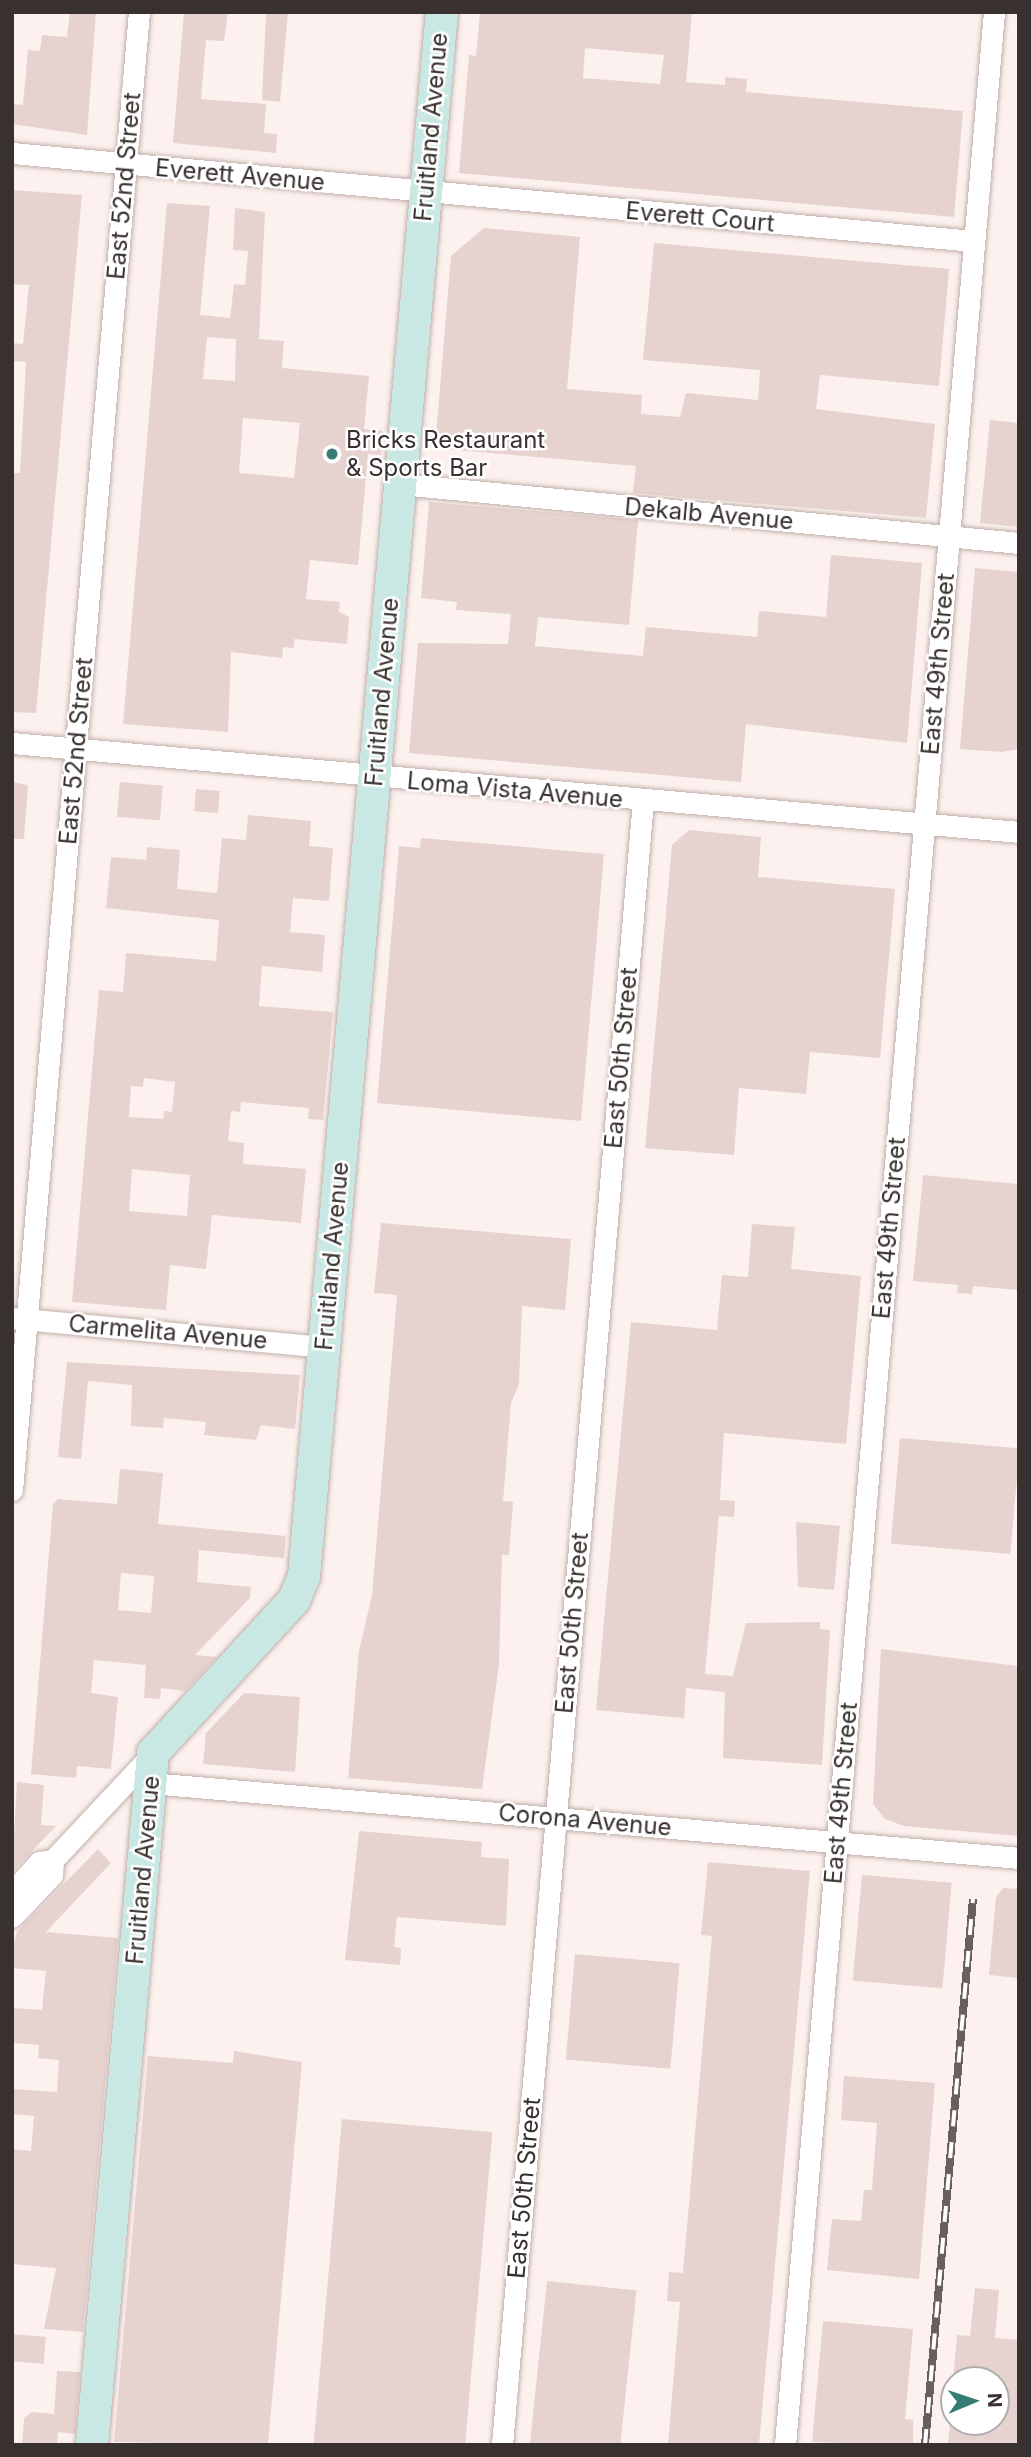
<!DOCTYPE html>
<html>
<head>
<meta charset="utf-8">
<style>
  body { margin:0 }
  #map { position:relative; width:1031px; height:2457px; overflow:hidden; background:#fcf1ee; font-family:Inter,sans-serif }
  div>[style] { position:absolute }
  [style*='--x'] { left:calc(var(--x)*1px); top:calc(var(--y)*1px); width:calc(var(--w)*1px); rotate:calc(var(--a)*1deg) }
  .building>* { inset:0; background:#e6d3cf; transform-origin:0 0 }
  .roads { filter:drop-shadow(0 0 2px #c1afaa) drop-shadow(0 0 2px #c1afaa) }
  .street>* { height:21px; margin:-10.5px; padding:0 10.5px; transform-origin:10.5px; border-radius:10.5px; background:#fff }
  .secondary>* { height:32px; margin:-16px; padding:0 16px; transform-origin:16px; border-radius:16px; background:#c9e8e4 }
  .rail>* { height:8px; margin-top:-4px; transform-origin:0; background:repeating-linear-gradient(90deg,#fff 0 16px,#68605d 0 32px); box-sizing:border-box; border-block:2px solid #68605d }
  .dots>* { width:19px; height:19px; translate:-50% -50%; box-sizing:border-box; border:4px solid #fff; border-radius:50% }
  span { translate:-50% -50%; white-space:nowrap; text-align:center; line-height:1.15; -webkit-text-stroke:5px #fff; paint-order:stroke }
  .street-label { font-size:24px; color:#38312f }
  .poi-label { font-size:24px; color:#38312f }
  .left { translate:0 -50%; text-align:left }
  .frame { position:absolute; inset:0; border:14px solid #38312f; pointer-events:none }
  .north { position:absolute; left:940px; top:2366px; width:70px; height:70px; box-sizing:border-box; background:#fff; border:2px solid #afadac; border-radius:50%; rotate:88deg; font-size:19px; font-weight:700; line-height:28px; text-align:center; color:#38312f }
  .north::after { content:''; display:block; margin:auto; width:24px; height:32px; background:#357c74; clip-path:polygon(50% 0,100% 100%,50% 72%,0 100%) }
</style>
</head>
<body>
<div id="map">
  <div class="building">
    <i style="clip-path:polygon(70px 12px,96px 12px,87px 135px,12px 124px,12px 104px,23px 105px,28px 50px,40px 51px,42px 35px,67px 37px)"></i>
    <i style="clip-path:polygon(184px 12px,228px 12px,224px 41px,206px 40px,201px 99px,266px 104px,264px 133px,277px 134px,276px 153px,173px 143px)"></i>
    <i style="clip-path:polygon(266px 12px,288px 12px,280px 102px,262px 100px)"></i>
    <i style="clip-path:polygon(evenodd,480px 12px,692px 12px,686px 82px,725px 85px,725px 77px,747px 79px,746px 92px,963px 111px,954px 217px,459px 173px,469px 55px,476px 56px,480px 12px,585px 48px,664px 55px,660px 84px,583px 78px,585px 48px)"></i>
    <i style="clip-path:polygon(12px 190px,82px 195px,36px 713px,12px 712px,12px 473px,20px 473px,26px 362px,12px 361px,12px 343px,23px 344px,29px 285px,12px 284px)"></i>
    <i style="clip-path:polygon(evenodd,167px 203px,210px 206px,200px 315px,230px 318px,234px 284px,245px 285px,248px 251px,233px 250px,235px 208px,265px 212px,259px 339px,284px 341px,282px 368px,369px 376px,364px 429px,383px 431px,381px 455px,368px 454px,358px 565px,310px 560px,306px 599px,340px 602px,339px 612px,349px 617px,347px 644px,294px 639px,294px 648px,283px 647px,282px 658px,231px 652px,228px 732px,123px 724px,167px 203px,207px 337px,236px 339px,235px 381px,203px 379px,207px 337px,167px 203px,243px 418px,300px 423px,294px 478px,239px 473px,243px 418px)"></i>
    <i style="clip-path:polygon(484px 228px,580px 237px,567px 389px,642px 395px,641px 414px,680px 417px,686px 393px,758px 400px,760px 370px,643px 360px,654px 243px,949px 269px,939px 386px,820px 375px,816px 409px,935px 424px,926px 518px,633px 493px,636px 466px,435px 448px,451px 256px)"></i>
    <i style="clip-path:polygon(990px 420px,1019px 423px,1019px 527px,980px 523px)"></i>
    <i style="clip-path:polygon(429px 502px,638px 520px,629px 625px,538px 617px,535px 646px,643px 656px,646px 627px,757px 637px,759px 611px,826px 617px,831px 555px,922px 563px,907px 743px,746px 724px,741px 782px,409px 753px,418px 643px,508px 644px,511px 614px,456px 610px,457px 602px,421px 598px)"></i>
    <i style="clip-path:polygon(975px 568px,1019px 572px,1019px 749px,1002px 752px,960px 749px)"></i>
    <i style="clip-path:polygon(12px 782px,28px 785px,24px 839px,12px 839px)"></i>
    <i style="left:120px;top:782px;width:43px;height:35px;rotate:5deg"></i>
    <i style="left:196px;top:789px;width:24px;height:22px;rotate:5deg"></i>
    <i style="clip-path:polygon(evenodd,248px 815px,311px 821px,309px 846px,333px 848px,329px 901px,293px 898px,290px 932px,325px 935px,322px 972px,262px 966px,259px 1006px,333px 1012px,323px 1120px,308px 1119px,309px 1108px,241px 1102px,240px 1112px,231px 1111px,228px 1141px,244px 1143px,243px 1164px,306px 1169px,301px 1223px,212px 1215px,206px 1269px,170px 1265px,166px 1310px,72px 1302px,99px 990px,123px 992px,126px 953px,216px 961px,219px 920px,106px 908px,111px 857px,146px 860px,147px 847px,180px 850px,177px 889px,217px 893px,222px 838px,246px 840px,248px 815px,144px 1078px,175px 1082px,172px 1112px,164px 1111px,163px 1119px,129px 1117px,131px 1086px,143px 1087px,144px 1078px,248px 815px,132px 1169px,190px 1175px,187px 1216px,129px 1211px,132px 1169px)"></i>
    <i style="clip-path:polygon(689px 830px,761px 837px,758px 877px,895px 889px,880px 1058px,810px 1052px,806px 1094px,739px 1088px,734px 1155px,645px 1148px,672px 845px)"></i>
    <i style="clip-path:polygon(421px 838px,604px 854px,581px 1121px,377px 1103px,399px 846px,420px 848px)"></i>
    <i style="clip-path:polygon(923px 1175px,1019px 1184px,1019px 1290px,973px 1286px,972px 1294px,957px 1293px,958px 1285px,913px 1281px)"></i>
    <i style="clip-path:polygon(381px 1223px,571px 1239px,565px 1310px,522px 1306px,519px 1384px,511px 1403px,503px 1501px,513px 1502px,509px 1555px,502px 1555px,499px 1664px,482px 1789px,348px 1778px,359px 1651px,372px 1595px,397px 1295px,374px 1293px)"></i>
    <i style="clip-path:polygon(752px 1224px,795px 1227px,791px 1269px,861px 1276px,846px 1444px,724px 1433px,720px 1500px,735px 1501px,734px 1517px,719px 1516px,705px 1674px,733px 1676px,746px 1623px,820px 1622px,820px 1629px,830px 1630px,822px 1765px,723px 1758px,725px 1692px,686px 1688px,684px 1718px,596px 1710px,631px 1322px,717px 1330px,722px 1275px,748px 1277px)"></i>
    <i style="clip-path:polygon(67px 1362px,300px 1375px,295px 1429px,261px 1425px,256px 1440px,204px 1435px,206px 1422px,164px 1418px,163px 1428px,131px 1426px,132px 1385px,88px 1381px,81px 1459px,58px 1457px)"></i>
    <i style="left:900px;top:1438px;width:120px;height:106px;rotate:5deg"></i>
    <i style="clip-path:polygon(evenodd,120px 1469px,163px 1473px,158px 1524px,286px 1536px,284px 1558px,199px 1550px,197px 1582px,251px 1587px,250px 1598px,195px 1655px,217px 1657px,185px 1691px,161px 1688px,160px 1699px,144px 1698px,146px 1665px,94px 1660px,91px 1693px,118px 1697px,111px 1769px,77px 1766px,76px 1778px,31px 1774px,53px 1504px,58px 1499px,117px 1504px,120px 1469px,121px 1573px,154px 1576px,151px 1613px,118px 1610px,121px 1573px)"></i>
    <i style="clip-path:polygon(796px 1522px,840px 1526px,834px 1590px,798px 1587px)"></i>
    <i style="clip-path:polygon(881px 1649px,1019px 1666px,1019px 1836px,904px 1826px,885px 1819px,873px 1804px)"></i>
    <i style="clip-path:polygon(244px 1693px,300px 1697px,295px 1772px,203px 1764px,206px 1733px)"></i>
    <i style="clip-path:polygon(17px 1782px,44px 1785px,41px 1825px,56px 1826px,12px 1872px)"></i>
    <i style="clip-path:polygon(359px 1831px,482px 1842px,481px 1857px,509px 1859px,506px 1926px,397px 1917px,394px 1947px,401px 1948px,400px 1965px,345px 1960px)"></i>
    <i style="clip-path:polygon(98px 1849px,111px 1863px,46px 1932px,118px 1938px,83px 2332px,44px 2329px,56px 2268px,12px 2264px,12px 2149px,31px 2151px,34px 2116px,12px 2114px,12px 2089px,57px 2092px,59px 2060px,38px 2058px,39px 2045px,12px 2043px,12px 2008px,42px 2010px,46px 1971px,12px 1968px,12px 1952px,17px 1932px)"></i>
    <i style="clip-path:polygon(708px 1862px,810px 1871px,759px 2445px,668px 2445px,680px 2302px,667px 2301px,669px 2272px,683px 2273px,712px 1936px,701px 1935px)"></i>
    <i style="left:862px;top:1875px;width:90px;height:106px;rotate:5deg"></i>
    <i style="clip-path:polygon(1003px 1888px,1019px 1889px,1019px 1978px,989px 1975px,996px 1897px)"></i>
    <i style="left:575px;top:1954px;width:105px;height:106px;rotate:5deg"></i>
    <i style="clip-path:polygon(234px 2051px,302px 2062px,268px 2445px,114px 2442px,148px 2056px,233px 2063px)"></i>
    <i style="clip-path:polygon(844px 2076px,935px 2083px,919px 2279px,827px 2270px,832px 2219px,861px 2221px,864px 2190px,872px 2190px,877px 2123px,841px 2120px)"></i>
    <i style="left:342px;top:2119px;width:151px;height:327px;rotate:5deg"></i>
    <i style="left:547px;top:2281px;width:90px;height:165px;rotate:6deg"></i>
    <i style="clip-path:polygon(975px 2288px,999px 2290px,995px 2338px,1019px 2340px,1019px 2445px,948px 2445px,950px 2422px,996px 2422px,996px 2380px,953px 2380px,957px 2335px,970px 2336px)"></i>
    <i style="clip-path:polygon(823px 2321px,913px 2329px,905px 2419px,913px 2420px,913px 2445px,812px 2442px)"></i>
    <i style="left:12px;top:2334px;width:34px;height:27px;rotate:5deg"></i>
    <i style="clip-path:polygon(57px 2371px,80px 2372px,75px 2434px,58px 2432px,57px 2445px,22px 2445px,24px 2418px,32px 2412px,54px 2414px)"></i>
  </div>
  <div class="roads">
    <div class="street">
      <i style="--x:12;--y:153;--w:966;--a:5.23"></i>
      <i style="--x:400;--y:484;--w:622;--a:5.44"></i>
      <i style="--x:12;--y:743;--w:1011;--a:5.05"></i>
      <i style="--x:12;--y:1318;--w:313;--a:5.3"></i>
      <i style="--x:12;--y:1490;--w:1483;--a:-85.09"></i>
      <i style="--x:150;--y:1783;--w:872;--a:4.93"></i>
      <i style="--x:12;--y:1892;--w:40;--a:-48"></i>
      <i style="--x:39;--y:1862;--w:14;--a:-8"></i>
      <i style="--x:12;--y:1917;--w:58;--a:-46.4"></i>
      <i style="--x:52;--y:1875;--w:15;--a:-86"></i>
      <i style="--x:53;--y:1860;--w:146;--a:-46.9"></i>
      <i style="--x:502;--y:2445;--w:1650;--a:-85.1"></i>
      <i style="--x:785;--y:2445;--w:2442;--a:-85.09"></i>
    </div>
    <div class="secondary">
      <i style="--x:92;--y:2445;--w:695;--a:-84.96"></i>
      <i style="--x:153;--y:1753;--w:208;--a:-47.3"></i>
      <i style="--x:294;--y:1600;--w:26;--a:-67"></i>
      <i style="--x:304;--y:1576;--w:1570;--a:-84.96"></i>
    </div>
  </div>
  <div class="rail">
    <i style="--x:925;--y:2445;--w:548;--a:-84.98"></i>
  </div>
  <div class="dots">
    <i style="left:332px;top:454px;background:#357c74"></i>
  </div>
  <div class="street-label">
    <span style="left:431px;top:127px;rotate:-85deg">Fruitland Avenue</span>
    <span style="left:240px;top:175px;rotate:5deg">Everett Avenue</span>
    <span style="left:124px;top:186px;rotate:-85deg">East 52nd Street</span>
    <span style="left:700px;top:217px;rotate:5deg">Everett Court</span>
    <span style="left:709px;top:514px;rotate:5deg">Dekalb Avenue</span>
    <span style="left:938px;top:664px;rotate:-85deg">East 49th Street</span>
    <span style="left:382px;top:692px;rotate:-85deg">Fruitland Avenue</span>
    <span style="left:76px;top:751px;rotate:-85deg">East 52nd Street</span>
    <span style="left:515px;top:790px;rotate:5deg">Loma Vista Avenue</span>
    <span style="left:621px;top:1058px;rotate:-85deg">East 50th Street</span>
    <span style="left:889px;top:1228px;rotate:-85deg">East 49th Street</span>
    <span style="left:332px;top:1256px;rotate:-85deg">Fruitland Avenue</span>
    <span style="left:168px;top:1332px;rotate:5deg">Carmelita Avenue</span>
    <span style="left:572px;top:1623px;rotate:-85deg">East 50th Street</span>
    <span style="left:841px;top:1793px;rotate:-85deg">East 49th Street</span>
    <span style="left:585px;top:1820px;rotate:5deg">Corona Avenue</span>
    <span style="left:143px;top:1870px;rotate:-85deg">Fruitland Avenue</span>
    <span style="left:524px;top:2188px;rotate:-85deg">East 50th Street</span>
  </div>
  <div class="poi-label">
    <span class="left" style="left:346px;top:454px">Bricks Restaurant<br>&amp; Sports Bar</span>
  </div>
  <div class="frame"></div>
  <div class="north">N</div>
</div>
</body>
</html>
